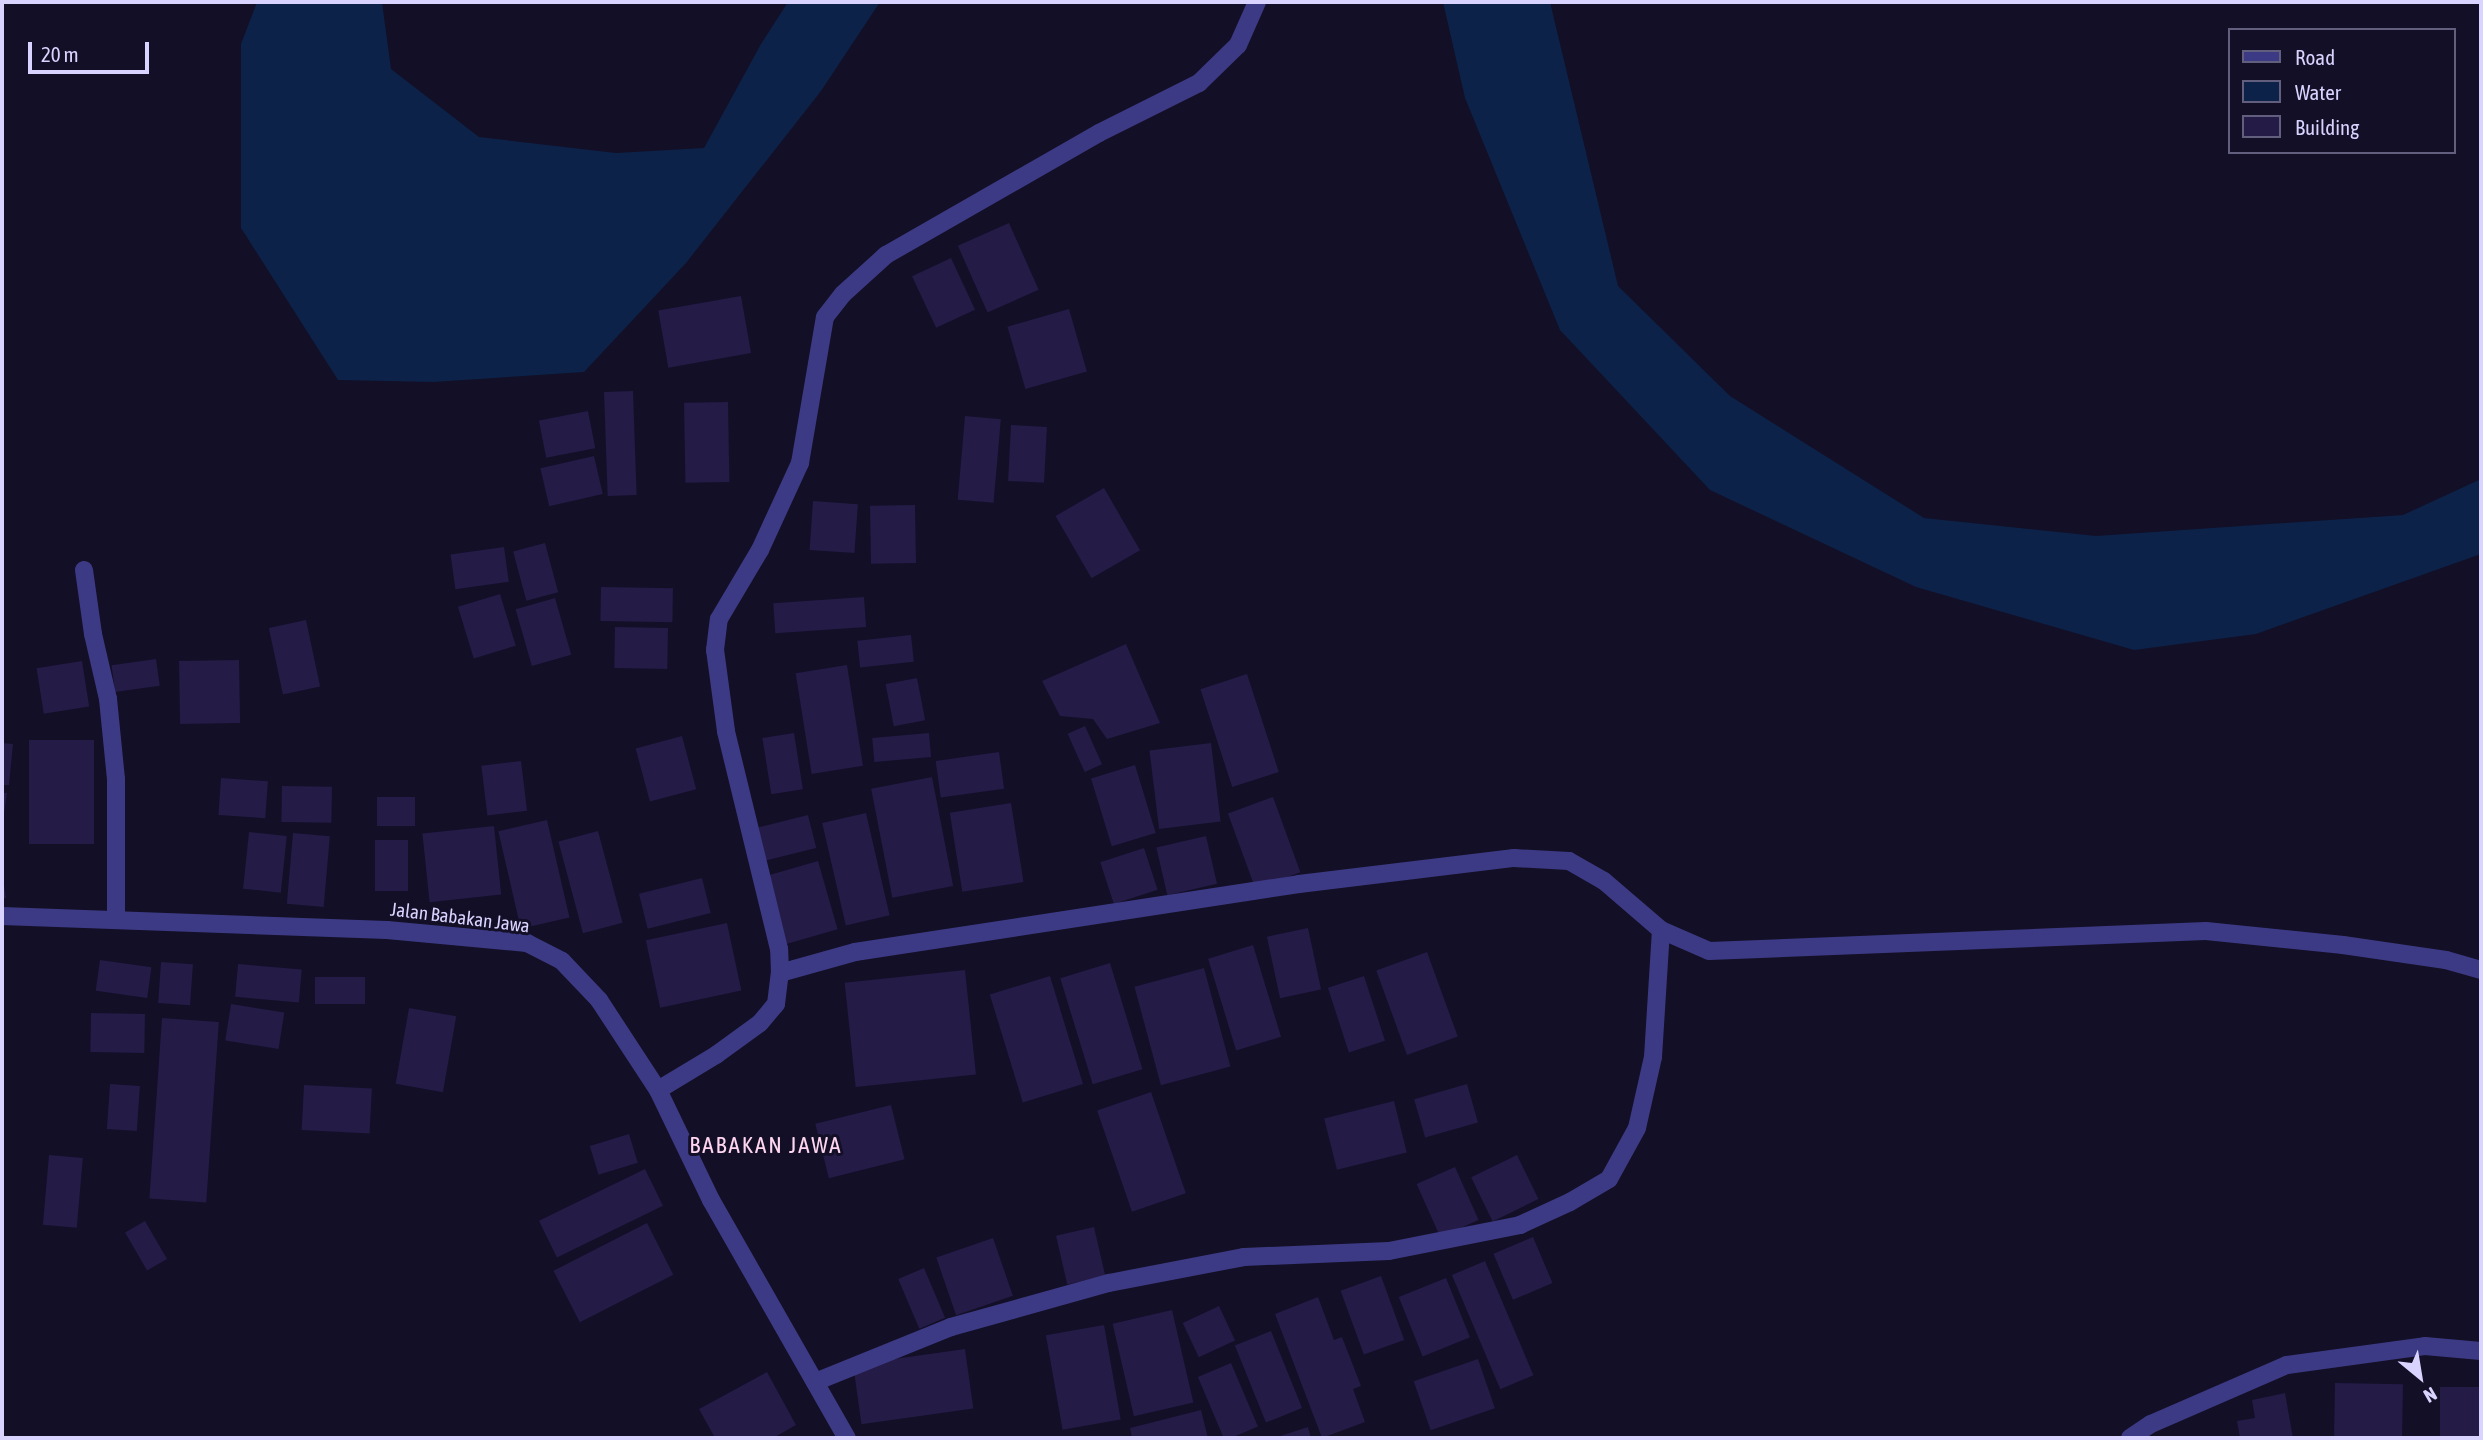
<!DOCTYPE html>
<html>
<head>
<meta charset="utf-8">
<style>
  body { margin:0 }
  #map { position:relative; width:2483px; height:1440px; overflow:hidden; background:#130f26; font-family:"Asap Condensed",sans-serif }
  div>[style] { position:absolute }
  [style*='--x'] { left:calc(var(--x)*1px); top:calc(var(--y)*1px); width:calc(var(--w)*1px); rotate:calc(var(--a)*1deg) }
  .water>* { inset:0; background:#0c2248 }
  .building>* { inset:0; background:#241b47; transform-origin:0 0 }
  .minor>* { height:18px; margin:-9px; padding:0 9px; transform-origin:9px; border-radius:9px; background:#3d3a85 }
  .tertiary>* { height:18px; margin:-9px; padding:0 9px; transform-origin:9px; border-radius:9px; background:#3d3a85 }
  span { translate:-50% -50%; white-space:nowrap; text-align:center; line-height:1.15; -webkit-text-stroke:6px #130f26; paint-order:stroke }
  .street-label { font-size:19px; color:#d9d4ff }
  .quarter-label { font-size:23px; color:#ffd6f0; letter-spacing:2px }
  .frame { position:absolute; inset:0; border:4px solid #d9d4ff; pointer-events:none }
  .legend { position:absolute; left:2228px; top:28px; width:228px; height:126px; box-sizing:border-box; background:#130f26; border:2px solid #625e7d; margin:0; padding:9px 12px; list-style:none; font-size:21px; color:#d9d4ff }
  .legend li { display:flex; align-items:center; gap:14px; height:35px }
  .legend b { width:35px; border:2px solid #625e7d }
  .north { position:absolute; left:2385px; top:1342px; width:70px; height:70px; -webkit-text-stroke:5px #130f26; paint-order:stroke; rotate:150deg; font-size:19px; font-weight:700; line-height:28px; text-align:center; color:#d9d4ff }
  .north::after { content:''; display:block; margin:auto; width:24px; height:32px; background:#d9d4ff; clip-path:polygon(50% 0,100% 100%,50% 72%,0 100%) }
  .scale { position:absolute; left:28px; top:42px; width:121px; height:32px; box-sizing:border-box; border:4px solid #d9d4ff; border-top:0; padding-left:9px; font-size:21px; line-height:24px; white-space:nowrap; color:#d9d4ff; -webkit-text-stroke:5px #130f26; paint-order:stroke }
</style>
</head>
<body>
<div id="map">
  <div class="water">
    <i style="clip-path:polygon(257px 2px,382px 2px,391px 69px,479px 137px,616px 153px,704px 148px,761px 44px,788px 2px,880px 2px,821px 91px,686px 263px,584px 372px,433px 382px,338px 380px,241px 228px,241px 44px)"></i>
    <i style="clip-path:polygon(1443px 2px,1550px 2px,1618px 286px,1730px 396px,1924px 518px,2096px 536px,2403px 515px,2481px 479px,2481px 554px,2256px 634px,2134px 650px,1916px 587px,1710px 490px,1560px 330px,1465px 98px)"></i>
  </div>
  <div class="building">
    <i style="left:1009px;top:223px;width:73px;height:56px;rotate:66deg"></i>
    <i style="left:951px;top:258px;width:57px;height:43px;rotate:65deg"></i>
    <i style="left:741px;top:296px;width:58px;height:84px;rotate:80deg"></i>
    <i style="left:1069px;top:309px;width:65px;height:64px;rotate:74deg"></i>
    <i style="left:633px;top:391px;width:104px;height:29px;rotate:88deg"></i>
    <i style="left:728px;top:402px;width:80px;height:44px;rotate:89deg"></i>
    <i style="left:588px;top:411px;width:38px;height:50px;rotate:79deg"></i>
    <i style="left:965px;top:416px;width:36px;height:84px;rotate:5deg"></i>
    <i style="left:1011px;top:425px;width:36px;height:56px;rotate:3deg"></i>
    <i style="left:594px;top:456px;width:39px;height:55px;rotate:77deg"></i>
    <i style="left:1104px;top:488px;width:72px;height:56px;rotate:60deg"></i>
    <i style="left:813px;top:501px;width:45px;height:49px;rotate:4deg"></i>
    <i style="left:915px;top:505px;width:58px;height:45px;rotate:89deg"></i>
    <i style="left:545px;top:543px;width:51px;height:33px;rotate:75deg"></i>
    <i style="left:504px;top:547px;width:35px;height:54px;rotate:82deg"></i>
    <i style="left:601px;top:587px;width:72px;height:34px;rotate:1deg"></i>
    <i style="left:500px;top:594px;width:54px;height:44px;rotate:73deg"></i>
    <i style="left:864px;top:597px;width:30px;height:91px;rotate:86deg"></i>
    <i style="left:555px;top:598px;width:59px;height:41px;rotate:74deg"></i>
    <i style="left:306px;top:620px;width:68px;height:38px;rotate:78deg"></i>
    <i style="left:615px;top:627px;width:53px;height:41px;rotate:1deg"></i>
    <i style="left:911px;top:635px;width:27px;height:54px;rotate:84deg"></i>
    <i style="clip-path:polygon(1126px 644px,1160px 723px,1107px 739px,1093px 719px,1060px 716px,1042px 681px)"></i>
    <i style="left:156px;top:659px;width:27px;height:45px;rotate:82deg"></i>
    <i style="left:239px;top:660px;width:63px;height:60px;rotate:89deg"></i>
    <i style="left:82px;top:661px;width:46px;height:46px;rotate:81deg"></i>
    <i style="left:847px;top:665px;width:102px;height:52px;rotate:81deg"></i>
    <i style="left:1247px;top:674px;width:103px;height:49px;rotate:72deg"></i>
    <i style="left:917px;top:678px;width:43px;height:32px;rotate:79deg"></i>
    <i style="left:1085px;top:726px;width:42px;height:19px;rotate:66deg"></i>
    <i style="left:794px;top:733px;width:57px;height:32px;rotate:81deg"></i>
    <i style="left:929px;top:733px;width:24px;height:57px;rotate:85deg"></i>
    <i style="left:682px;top:736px;width:55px;height:48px;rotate:75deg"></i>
    <i style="left:94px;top:740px;width:104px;height:65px;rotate:90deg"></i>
    <i style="clip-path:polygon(2px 743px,13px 744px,9px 785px,2px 785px)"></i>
    <i style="left:1211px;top:743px;width:79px;height:62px;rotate:83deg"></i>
    <i style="left:999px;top:752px;width:37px;height:64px;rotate:82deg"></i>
    <i style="left:521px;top:761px;width:50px;height:40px;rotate:83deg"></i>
    <i style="left:1135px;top:765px;width:71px;height:46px;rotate:73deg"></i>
    <i style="left:932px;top:777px;width:111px;height:62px;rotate:79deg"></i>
    <i style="left:221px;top:778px;width:47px;height:37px;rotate:4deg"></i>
    <i style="left:282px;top:786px;width:50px;height:36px;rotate:1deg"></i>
    <i style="clip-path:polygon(2px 793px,7px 793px,3px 820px,2px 819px)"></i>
    <i style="left:377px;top:797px;width:38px;height:29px"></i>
    <i style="left:1273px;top:797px;width:80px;height:48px;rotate:70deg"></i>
    <i style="left:1011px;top:803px;width:80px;height:62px;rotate:81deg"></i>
    <i style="left:866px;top:813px;width:105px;height:45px;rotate:77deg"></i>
    <i style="left:808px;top:815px;width:34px;height:52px;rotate:76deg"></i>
    <i style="left:547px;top:820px;width:100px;height:50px;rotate:77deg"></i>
    <i style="left:494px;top:826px;width:69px;height:72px;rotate:84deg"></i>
    <i style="left:598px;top:831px;width:95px;height:41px;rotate:75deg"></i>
    <i style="left:249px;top:832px;width:38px;height:57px;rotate:6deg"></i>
    <i style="left:293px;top:833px;width:37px;height:71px;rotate:5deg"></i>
    <i style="left:1206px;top:836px;width:49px;height:51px;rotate:77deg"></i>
    <i style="left:375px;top:840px;width:33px;height:51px"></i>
    <i style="left:1144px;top:848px;width:44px;height:46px;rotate:72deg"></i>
    <i style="left:818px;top:861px;width:71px;height:55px;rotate:74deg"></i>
    <i style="clip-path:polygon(2px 872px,6px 898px,2px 898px)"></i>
    <i style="left:702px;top:878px;width:36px;height:65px;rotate:76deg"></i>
    <i style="left:727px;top:923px;width:69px;height:83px;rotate:78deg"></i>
    <i style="left:1308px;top:928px;width:63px;height:42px;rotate:78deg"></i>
    <i style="left:1253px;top:945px;width:96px;height:47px;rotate:73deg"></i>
    <i style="left:1427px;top:952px;width:90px;height:54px;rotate:70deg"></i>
    <i style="left:100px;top:960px;width:52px;height:31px;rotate:8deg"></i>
    <i style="left:161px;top:962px;width:32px;height:41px;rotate:4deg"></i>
    <i style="left:1110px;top:963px;width:111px;height:52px;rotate:73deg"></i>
    <i style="left:238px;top:964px;width:64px;height:33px;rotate:5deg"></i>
    <i style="left:1204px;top:968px;width:102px;height:72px;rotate:75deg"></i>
    <i style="left:965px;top:970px;width:105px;height:121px;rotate:84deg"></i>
    <i style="left:1050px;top:976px;width:113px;height:63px;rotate:73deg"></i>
    <i style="left:1364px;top:976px;width:68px;height:38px;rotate:72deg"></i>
    <i style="left:315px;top:977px;width:50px;height:27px"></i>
    <i style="left:231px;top:1004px;width:54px;height:37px;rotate:9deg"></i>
    <i style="left:409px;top:1008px;width:48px;height:77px;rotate:10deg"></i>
    <i style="left:91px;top:1013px;width:54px;height:39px;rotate:1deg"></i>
    <i style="left:162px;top:1018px;width:57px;height:181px;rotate:4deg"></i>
    <i style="left:110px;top:1084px;width:30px;height:45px;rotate:4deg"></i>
    <i style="left:1467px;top:1084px;width:40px;height:55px;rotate:74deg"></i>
    <i style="left:304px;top:1085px;width:68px;height:45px;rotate:3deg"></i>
    <i style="left:1151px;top:1092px;width:107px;height:57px;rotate:71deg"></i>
    <i style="left:1394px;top:1101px;width:53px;height:72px;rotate:76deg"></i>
    <i style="left:891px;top:1105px;width:56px;height:78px;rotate:76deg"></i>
    <i style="left:629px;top:1134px;width:30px;height:41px;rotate:73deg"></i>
    <i style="left:49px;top:1155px;width:34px;height:70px;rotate:5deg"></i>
    <i style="left:1517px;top:1155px;width:49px;height:51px;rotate:64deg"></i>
    <i style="left:1455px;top:1167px;width:58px;height:42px;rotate:66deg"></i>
    <i style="left:645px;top:1169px;width:41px;height:118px;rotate:64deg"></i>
    <i style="left:145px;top:1221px;width:44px;height:23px;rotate:60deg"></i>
    <i style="left:647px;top:1223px;width:58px;height:105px;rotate:63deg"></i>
    <i style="left:1094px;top:1227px;width:50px;height:39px;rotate:77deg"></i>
    <i style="left:1533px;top:1237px;width:50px;height:43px;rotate:67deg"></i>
    <i style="left:993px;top:1238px;width:61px;height:60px;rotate:71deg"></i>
    <i style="left:1485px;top:1261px;width:124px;height:36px;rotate:67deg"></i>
    <i style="left:924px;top:1268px;width:54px;height:28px;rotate:67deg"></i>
    <i style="left:1381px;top:1276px;width:68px;height:43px;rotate:70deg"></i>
    <i style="left:1446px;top:1278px;width:64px;height:51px;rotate:68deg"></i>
    <i style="clip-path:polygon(1318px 1297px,1334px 1340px,1342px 1337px,1361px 1386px,1353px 1389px,1365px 1422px,1322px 1438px,1275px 1314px)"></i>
    <i style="left:1219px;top:1306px;width:38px;height:40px;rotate:65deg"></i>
    <i style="left:1172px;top:1310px;width:95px;height:61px;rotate:77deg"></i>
    <i style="left:1104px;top:1325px;width:96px;height:59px;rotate:80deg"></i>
    <i style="left:1271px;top:1331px;width:83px;height:39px;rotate:68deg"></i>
    <i style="left:965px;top:1349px;width:60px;height:113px;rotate:82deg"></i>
    <i style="left:1478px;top:1359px;width:52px;height:68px;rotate:71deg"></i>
    <i style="left:1231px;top:1363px;width:69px;height:36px;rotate:67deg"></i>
    <i style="clip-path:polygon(767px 1372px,796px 1425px,773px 1438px,715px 1438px,699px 1409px)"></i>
    <i style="left:2335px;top:1383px;width:68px;height:55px;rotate:1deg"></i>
    <i style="left:2440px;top:1387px;width:41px;height:51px"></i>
    <i style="clip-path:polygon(2285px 1393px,2293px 1438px,2240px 1438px,2237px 1421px,2255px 1418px,2252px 1400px)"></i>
    <i style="clip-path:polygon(1201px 1410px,1208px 1438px,1132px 1438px,1130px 1428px)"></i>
    <i style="clip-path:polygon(1308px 1427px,1311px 1438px,1274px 1438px)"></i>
  </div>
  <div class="minor">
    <i style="--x:84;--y:570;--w:65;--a:82"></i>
    <i style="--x:93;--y:634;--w:67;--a:77"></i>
    <i style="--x:108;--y:699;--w:80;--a:84.3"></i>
    <i style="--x:116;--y:779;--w:140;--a:90"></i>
    <i style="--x:780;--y:973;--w:78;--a:-15.6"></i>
    <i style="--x:855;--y:952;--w:449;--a:-8.7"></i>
    <i style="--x:1299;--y:884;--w:217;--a:-6.9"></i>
    <i style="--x:1514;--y:858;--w:55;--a:3.1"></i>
    <i style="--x:1569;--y:861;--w:40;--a:29.7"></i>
    <i style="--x:1604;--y:881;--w:75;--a:40.7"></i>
    <i style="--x:1661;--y:930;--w:52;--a:23.6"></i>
    <i style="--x:1709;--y:951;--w:497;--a:-2.3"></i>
    <i style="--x:2206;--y:931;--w:138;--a:5.8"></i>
    <i style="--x:2343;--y:945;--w:104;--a:8.3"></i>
    <i style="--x:2446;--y:960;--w:36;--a:16"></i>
    <i style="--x:658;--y:1090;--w:68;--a:-31.1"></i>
    <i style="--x:716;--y:1055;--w:54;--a:-36"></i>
    <i style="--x:760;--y:1023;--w:25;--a:-50"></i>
    <i style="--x:776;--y:1004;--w:31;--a:-83"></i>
    <i style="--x:780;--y:973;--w:24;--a:-92"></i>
    <i style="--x:779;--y:949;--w:224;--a:-103.7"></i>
    <i style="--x:726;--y:731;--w:82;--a:-97.7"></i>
    <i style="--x:715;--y:650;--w:31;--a:-83"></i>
    <i style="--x:719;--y:619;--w:80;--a:-59.3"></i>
    <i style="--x:760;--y:550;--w:96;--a:-65.3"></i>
    <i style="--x:800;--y:463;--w:148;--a:-80.3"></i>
    <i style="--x:825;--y:317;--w:29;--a:-52"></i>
    <i style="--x:843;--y:294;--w:58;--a:-42.2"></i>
    <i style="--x:886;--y:255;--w:245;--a:-29.8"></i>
    <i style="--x:1099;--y:133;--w:112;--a:-26.6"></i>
    <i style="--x:1199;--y:83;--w:54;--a:-44.3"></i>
    <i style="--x:1238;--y:45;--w:47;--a:-66.2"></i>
    <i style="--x:815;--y:1382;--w:147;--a:-22"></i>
    <i style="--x:951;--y:1327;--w:164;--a:-15.6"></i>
    <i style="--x:1109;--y:1283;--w:137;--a:-10.9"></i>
    <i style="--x:1244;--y:1257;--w:145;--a:-2.4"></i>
    <i style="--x:1389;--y:1251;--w:134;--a:-11.2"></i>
    <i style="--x:1520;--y:1225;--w:55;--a:-24.7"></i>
    <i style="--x:1570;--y:1202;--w:45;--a:-30.5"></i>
    <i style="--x:1609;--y:1179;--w:58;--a:-61.2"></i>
    <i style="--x:1637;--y:1128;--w:73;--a:-77.3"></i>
    <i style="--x:1653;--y:1057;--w:127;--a:-86.4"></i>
    <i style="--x:2130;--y:1438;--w:25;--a:-34"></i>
    <i style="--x:2151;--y:1424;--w:148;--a:-23.5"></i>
    <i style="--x:2287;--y:1365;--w:139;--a:-7.8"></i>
    <i style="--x:2425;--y:1346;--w:56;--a:5.1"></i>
  </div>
  <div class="tertiary">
    <i style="--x:2;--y:916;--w:385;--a:2.1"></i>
    <i style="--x:387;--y:930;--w:141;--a:5.3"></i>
    <i style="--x:527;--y:943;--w:39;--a:27"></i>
    <i style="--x:562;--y:961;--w:54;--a:46.5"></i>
    <i style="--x:599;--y:1000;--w:108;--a:56.8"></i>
    <i style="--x:658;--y:1090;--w:122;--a:64.3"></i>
    <i style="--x:711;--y:1200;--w:274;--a:60.3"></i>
  </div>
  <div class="street-label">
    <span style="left:460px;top:918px;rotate:7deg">Jalan Babakan Jawa</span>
  </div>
  <div class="quarter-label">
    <span style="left:766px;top:1145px">BABAKAN JAWA</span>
  </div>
  <div class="frame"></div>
  <ul class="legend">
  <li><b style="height:9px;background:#3d3a85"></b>Road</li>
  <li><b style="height:19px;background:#0c2248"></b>Water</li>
  <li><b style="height:19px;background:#241b47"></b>Building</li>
  </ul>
  <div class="north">N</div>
  <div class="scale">20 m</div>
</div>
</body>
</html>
